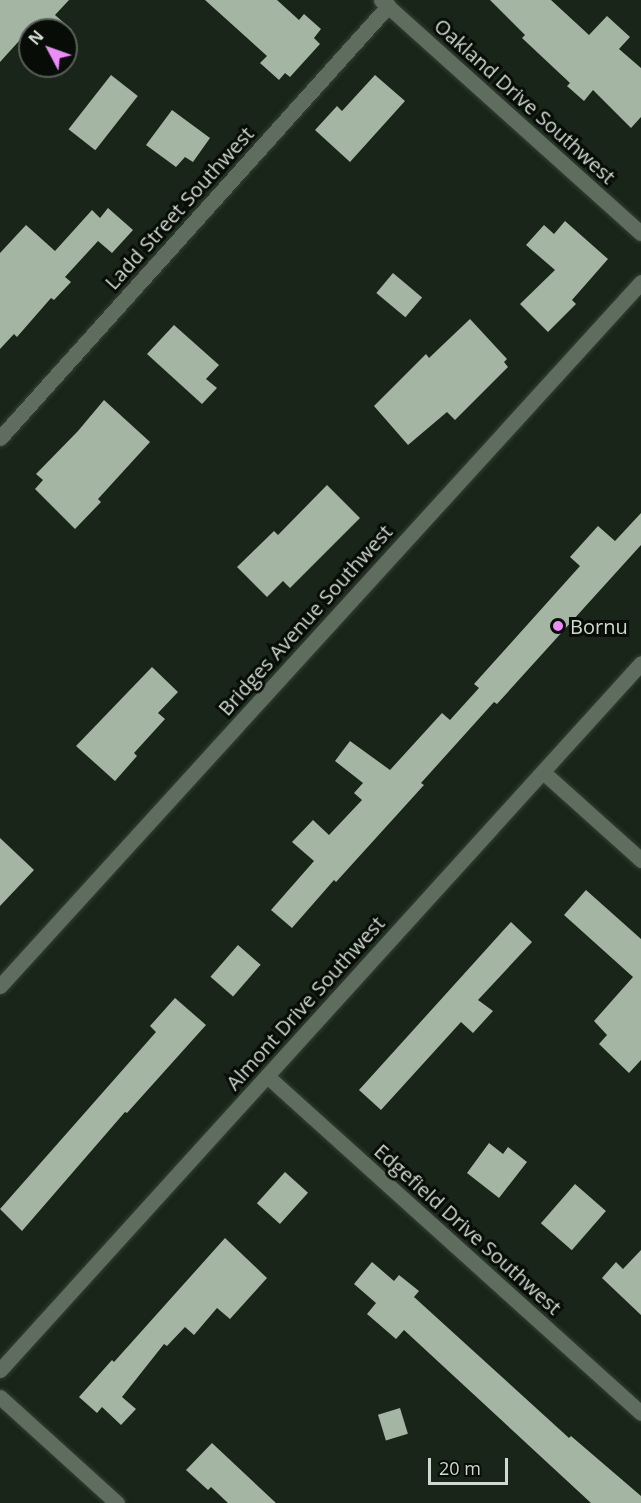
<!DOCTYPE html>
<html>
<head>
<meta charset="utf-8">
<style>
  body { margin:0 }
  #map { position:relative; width:641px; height:1503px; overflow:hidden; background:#182518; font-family:"Open Sans",sans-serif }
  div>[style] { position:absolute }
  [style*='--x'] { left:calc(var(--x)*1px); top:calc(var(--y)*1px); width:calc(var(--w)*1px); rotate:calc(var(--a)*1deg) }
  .building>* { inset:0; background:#a5b5a4; transform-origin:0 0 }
  .roads { filter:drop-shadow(0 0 2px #353f35) drop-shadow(0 0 2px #353f35) }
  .street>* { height:15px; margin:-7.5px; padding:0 7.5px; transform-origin:7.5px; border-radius:7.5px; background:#5e6d5d }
  .dots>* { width:16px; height:16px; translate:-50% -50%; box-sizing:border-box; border:3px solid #070c07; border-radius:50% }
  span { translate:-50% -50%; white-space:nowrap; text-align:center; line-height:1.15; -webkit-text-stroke:6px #070c07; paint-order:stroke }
  .street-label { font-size:20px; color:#d0d9d0 }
  .poi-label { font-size:20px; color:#d0d9d0 }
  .left { translate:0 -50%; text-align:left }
  .north { position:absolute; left:18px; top:18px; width:60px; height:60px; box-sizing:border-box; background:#070c07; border:2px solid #575e57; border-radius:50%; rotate:311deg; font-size:16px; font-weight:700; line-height:24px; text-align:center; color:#d0d9d0 }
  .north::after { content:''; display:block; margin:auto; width:21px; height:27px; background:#ed8cf9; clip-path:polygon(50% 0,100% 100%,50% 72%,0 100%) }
  .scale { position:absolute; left:428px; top:1458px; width:80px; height:27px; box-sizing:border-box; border:3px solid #d0d9d0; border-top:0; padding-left:8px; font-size:18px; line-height:21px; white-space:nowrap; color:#d0d9d0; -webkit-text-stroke:4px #070c07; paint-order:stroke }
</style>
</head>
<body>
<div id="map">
  <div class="building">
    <i style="clip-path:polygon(0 0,69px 0,55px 15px,72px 30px,29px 30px,0 62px)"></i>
    <i style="clip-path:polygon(205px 0,277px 0,299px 20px,304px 14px,321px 29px,314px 38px,320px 44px,290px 77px,285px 73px,279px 80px,260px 63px,267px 56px)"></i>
    <i style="clip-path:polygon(490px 0,551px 0,589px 35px,607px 16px,630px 37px,619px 49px,641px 68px,641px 117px,631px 128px,593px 90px,584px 101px,567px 86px,570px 83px,522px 38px,525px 35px)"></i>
    <i style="left:111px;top:75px;width:34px;height:69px;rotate:38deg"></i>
    <i style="clip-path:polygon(375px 75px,405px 101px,350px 162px,315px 130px,337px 106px,342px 111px)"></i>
    <i style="clip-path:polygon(172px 110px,210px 138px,193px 162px,185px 157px,176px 167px,146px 145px)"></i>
    <i style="clip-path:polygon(108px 208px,133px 230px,112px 253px,98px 241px,65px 277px,71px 282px,54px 300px,51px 298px,17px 337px,14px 334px,0 349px,0 253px,26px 225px,55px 251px,92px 210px,100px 218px)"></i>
    <i style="clip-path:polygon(565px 221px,608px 259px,572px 300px,576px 304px,548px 332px,520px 304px,555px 270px,526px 245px,544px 225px,554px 234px)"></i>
    <i style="left:393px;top:273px;width:38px;height:26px;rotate:40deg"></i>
    <i style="clip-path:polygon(470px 319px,507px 359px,504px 362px,508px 367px,455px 420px,447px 412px,408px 445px,374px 406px,426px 354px,429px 358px)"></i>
    <i style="clip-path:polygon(174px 325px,219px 365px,206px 379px,217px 388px,202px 404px,147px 354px)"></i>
    <i style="clip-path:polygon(104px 400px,150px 442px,98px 499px,101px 502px,75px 529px,35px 489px,43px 480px,36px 474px,78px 431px)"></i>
    <i style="clip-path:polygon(327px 485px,360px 518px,290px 588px,283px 581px,267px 597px,237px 567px,274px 531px,278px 535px)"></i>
    <i style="clip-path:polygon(641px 513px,641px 545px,497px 704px,494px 702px,421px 783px,424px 785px,336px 882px,334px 880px,292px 928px,271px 910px,314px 861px,292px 842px,313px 820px,329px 835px,362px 800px,354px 793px,363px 783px,335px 761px,350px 741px,390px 770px,442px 713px,450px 720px,479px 688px,474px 684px,580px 566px,570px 557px,598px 526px,615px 541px)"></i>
    <i style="clip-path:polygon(152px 667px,178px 692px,158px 713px,165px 719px,134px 753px,137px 756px,115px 781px,76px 746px)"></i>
    <i style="clip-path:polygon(0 838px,34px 870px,0 906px)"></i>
    <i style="clip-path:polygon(586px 890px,641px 939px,641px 1060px,629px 1073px,599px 1044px,607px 1035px,594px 1021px,633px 977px,564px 915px)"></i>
    <i style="clip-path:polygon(511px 922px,532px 942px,478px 1000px,493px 1011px,473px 1033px,461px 1022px,381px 1110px,359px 1090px)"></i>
    <i style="left:238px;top:945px;width:30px;height:42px;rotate:41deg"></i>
    <i style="clip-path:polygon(175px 998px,206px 1025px,127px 1113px,125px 1112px,22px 1231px,0 1209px,156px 1032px,150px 1026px)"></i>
    <i style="clip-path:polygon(489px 1143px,503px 1154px,508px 1147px,527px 1162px,499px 1198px,467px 1173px)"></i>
    <i style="left:285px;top:1172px;width:31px;height:42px;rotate:42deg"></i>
    <i style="left:575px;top:1184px;width:41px;height:52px;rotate:41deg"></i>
    <i style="clip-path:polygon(225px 1238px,267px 1278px,230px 1319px,217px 1308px,194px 1335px,185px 1327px,167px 1346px,164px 1344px,122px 1397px,136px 1409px,121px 1425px,102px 1407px,97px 1413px,79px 1397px,112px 1360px,114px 1362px)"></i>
    <i style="clip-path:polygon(641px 1250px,641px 1315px,602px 1278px,616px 1262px,623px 1269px)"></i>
    <i style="clip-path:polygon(372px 1262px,394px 1281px,399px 1275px,419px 1291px,414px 1297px,569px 1438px,571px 1436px,641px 1496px,641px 1503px,591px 1503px,404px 1330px,396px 1339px,367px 1314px,376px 1303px,354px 1284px)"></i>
    <i style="left:400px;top:1408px;width:27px;height:23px;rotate:73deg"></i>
    <i style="clip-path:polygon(212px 1443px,276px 1503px,228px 1503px,211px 1487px,208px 1490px,186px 1470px)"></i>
  </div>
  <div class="roads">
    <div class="street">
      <i style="--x:381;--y:0;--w:349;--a:41.9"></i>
      <i style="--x:0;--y:438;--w:581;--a:-48.07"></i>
      <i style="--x:543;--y:772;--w:132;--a:41.9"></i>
      <i style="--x:0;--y:986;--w:952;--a:-47.68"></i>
      <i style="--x:267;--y:1076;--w:503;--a:42.02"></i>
      <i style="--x:0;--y:1370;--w:954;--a:-47.8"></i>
      <i style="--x:0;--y:1397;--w:158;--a:42.2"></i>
    </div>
  </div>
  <div class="dots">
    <i style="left:558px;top:626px;background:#ed8cf9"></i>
  </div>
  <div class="street-label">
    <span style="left:525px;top:101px;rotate:42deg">Oakland Drive Southwest</span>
    <span style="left:179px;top:208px;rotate:-48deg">Ladd Street Southwest</span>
    <span style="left:305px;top:620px;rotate:-48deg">Bridges Avenue Southwest</span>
    <span style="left:305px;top:1003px;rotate:-48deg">Almont Drive Southwest</span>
    <span style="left:468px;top:1229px;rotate:42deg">Edgefield Drive Southwest</span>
  </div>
  <div class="poi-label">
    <span class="left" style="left:570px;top:626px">Bornu</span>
  </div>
  <div class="north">N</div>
  <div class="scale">20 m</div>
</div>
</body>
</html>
